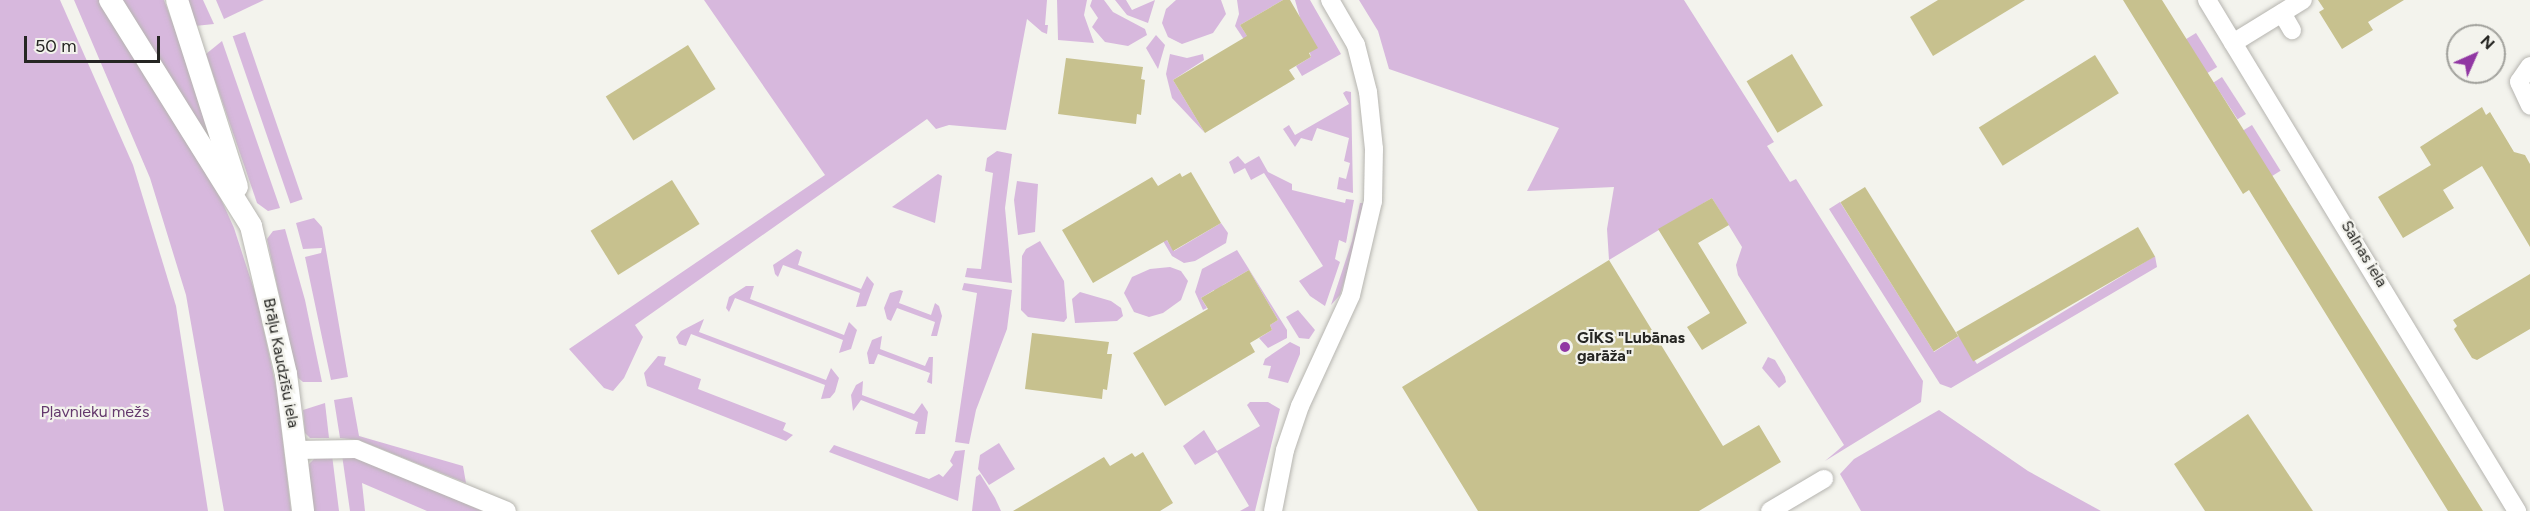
<!DOCTYPE html>
<html>
<head>
<meta charset="utf-8">
<style>
  body { margin:0 }
  #map { position:relative; width:2530px; height:511px; overflow:hidden; background:#f3f3ed; font-family:Figtree,sans-serif }
  div>[style] { position:absolute }
  [style*='--x'] { left:calc(var(--x)*1px); top:calc(var(--y)*1px); width:calc(var(--w)*1px); rotate:calc(var(--a)*1deg) }
  .green>* { inset:0; background:#d7b8dd; transform-origin:0 0 }
  .building>* { inset:0; background:#c7c18e; transform-origin:0 0 }
  .roads { filter:drop-shadow(0 0 2px #b6b5b0) drop-shadow(0 0 2px #b6b5b0) }
  .minor>* { height:18px; margin:-9px; padding:0 9px; transform-origin:9px; border-radius:9px; background:#fff }
  .tertiary>* { height:22px; margin:-11px; padding:0 11px; transform-origin:11px; border-radius:11px; background:#fff }
  .dots>* { width:16px; height:16px; translate:-50% -50%; box-sizing:border-box; border:3px solid #f3f3ed; border-radius:50% }
  span { translate:-50% -50%; white-space:nowrap; text-align:center; line-height:1.15; -webkit-text-stroke:4.5px #f3f3ed; paint-order:stroke }
  .street-label { font-size:16px; color:#262623 }
  .poi-label { font-size:16px; color:#262623; font-weight:700 }
  .left { translate:0 -50%; text-align:left }
  .park-label { font-size:16px; color:#64396d }
  .north { position:absolute; left:2446px; top:24px; width:60px; height:60px; box-sizing:border-box; background:#f3f3ed; border:2px solid #a1a19c; border-radius:50%; rotate:45deg; font-size:16px; font-weight:700; line-height:24px; text-align:center; color:#262623 }
  .north::after { content:''; display:block; margin:auto; width:21px; height:27px; background:#9137a3; clip-path:polygon(50% 0,100% 100%,50% 72%,0 100%) }
  .scale { position:absolute; left:24px; top:36px; width:136px; height:27px; box-sizing:border-box; border:3px solid #262623; border-top:0; padding-left:8px; font-size:18px; line-height:21px; white-space:nowrap; color:#262623; -webkit-text-stroke:4px #f3f3ed; paint-order:stroke }
</style>
</head>
<body>
<div id="map">
  <div class="green">
    <i style="clip-path:polygon(0 0,60px 0,133px 165px,176px 306px,208px 511px,0 511px)"></i>
    <i style="clip-path:polygon(74px 0,101px 0,221px 199px,234px 228px,257px 299px,277px 391px,291px 511px,224px 511px,186px 295px,150px 178px)"></i>
    <i style="clip-path:polygon(121px 0,164px 0,228px 168px)"></i>
    <i style="clip-path:polygon(185px 0,203px 0,214px 24px,195px 26px)"></i>
    <i style="clip-path:polygon(216px 0,264px 0,224px 19px)"></i>
    <i style="clip-path:polygon(704px 0,1047px 0,1045px 25px,1048px 25px,1047px 34px,1042px 32px,1027px 19px,1006px 130px,949px 125px,936px 129px,927px 119px,635px 325px,643px 337px,624px 378px,613px 391px,604px 388px,569px 349px,825px 175px)"></i>
    <i style="clip-path:polygon(1057px 0,1087px 0,1084px 15px,1094px 43px,1058px 40px)"></i>
    <i style="clip-path:polygon(1092px 0,1104px 0,1113px 12px,1145px 29px,1147px 35px,1128px 46px,1105px 42px,1092px 27px,1098px 18px,1090px 6px)"></i>
    <i style="clip-path:polygon(1115px 0,1126px 0,1132px 10px,1155px 0,1148px 23px,1127px 15px)"></i>
    <i style="clip-path:polygon(1176px 0,1221px 0,1226px 14px,1213px 33px,1182px 44px,1168px 37px,1162px 23px,1166px 9px)"></i>
    <i style="clip-path:polygon(1237px 0,1283px 0,1240px 25px,1251px 42px,1247px 44px,1235px 26px,1239px 14px)"></i>
    <i style="clip-path:polygon(1295px 0,1310px 0,1341px 54px,1302px 76px,1296px 66px,1311px 57px)"></i>
    <i style="clip-path:polygon(1359px 0,1684px 0,1774px 142px,1767px 146px,1790px 182px,1796px 179px,1923px 381px,1921px 402px,1825px 461px,1844px 445px,1738px 275px,1736px 265px,1742px 247px,1712px 198px,1609px 260px,1607px 229px,1614px 187px,1527px 191px,1559px 128px,1389px 69px,1378px 31px)"></i>
    <i style="left:245px;top:32px;width:177px;height:13px;rotate:71deg"></i>
    <i style="left:2196px;top:33px;width:40px;height:12px;rotate:58deg"></i>
    <i style="clip-path:polygon(1156px 35px,1165px 45px,1158px 69px,1146px 48px)"></i>
    <i style="clip-path:polygon(222px 41px,280px 208px,268px 211px,257px 203px,206px 54px)"></i>
    <i style="clip-path:polygon(1170px 54px,1187px 58px,1203px 54px,1204px 60px,1173px 80px,1205px 133px,1172px 98px,1166px 74px)"></i>
    <i style="left:2222px;top:77px;width:44px;height:10px;rotate:57deg"></i>
    <i style="clip-path:polygon(1346px 91px,1351px 92px,1353px 193px,1337px 189px,1339px 177px,1346px 179px,1350px 163px,1344px 161px,1349px 138px,1317px 128px,1312px 141px,1301px 138px,1295px 147px,1283px 129px,1289px 125px,1295px 135px,1349px 104px,1343px 93px)"></i>
    <i style="left:2252px;top:125px;width:54px;height:11px;rotate:58deg"></i>
    <i style="clip-path:polygon(997px 151px,1012px 154px,1005px 208px,1012px 283px,965px 277px,967px 268px,981px 269px,993px 173px,985px 171px,987px 158px)"></i>
    <i style="clip-path:polygon(1238px 156px,1245px 164px,1259px 156px,1268px 172px,1292px 184px,1292px 190px,1345px 203px,1346px 199px,1354px 200px,1346px 243px,1339px 240px,1335px 259px,1340px 262px,1325px 306px,1310px 296px,1299px 281px,1323px 266px,1264px 173px,1251px 180px,1245px 168px,1234px 174px,1229px 162px)"></i>
    <i style="clip-path:polygon(938px 174px,942px 176px,935px 223px,892px 207px)"></i>
    <i style="clip-path:polygon(1017px 181px,1038px 184px,1035px 232px,1018px 235px,1014px 200px)"></i>
    <i style="clip-path:polygon(1840px 202px,1934px 352px,1959px 336px,1977px 364px,2155px 256px,2157px 267px,1951px 388px,1940px 384px,1829px 209px)"></i>
    <i style="clip-path:polygon(1360px 203px,1363px 203px,1356px 244px,1340px 295px,1331px 305px,1352px 241px)"></i>
    <i style="clip-path:polygon(314px 218px,322px 227px,348px 377px,331px 380px,305px 257px,321px 253px,322px 248px,303px 249px,296px 223px)"></i>
    <i style="clip-path:polygon(1221px 223px,1228px 233px,1226px 243px,1195px 261px,1184px 263px,1172px 256px,1163px 241px,1166px 239px,1174px 251px)"></i>
    <i style="clip-path:polygon(285px 229px,305px 300px,322px 382px,303px 382px,297px 377px,267px 239px,273px 231px)"></i>
    <i style="clip-path:polygon(1040px 241px,1064px 281px,1067px 318px,1064px 322px,1028px 317px,1021px 310px,1022px 256px,1026px 249px)"></i>
    <i style="clip-path:polygon(797px 249px,802px 252px,798px 265px,861px 289px,867px 276px,874px 284px,866px 306px,856px 307px,860px 293px,783px 265px,778px 277px,775px 274px,773px 265px)"></i>
    <i style="clip-path:polygon(1237px 250px,1287px 330px,1287px 338px,1268px 348px,1259px 338px,1272px 330px,1270px 325px,1278px 320px,1249px 270px,1223px 285px,1216px 294px,1214px 290px,1201px 298px,1207px 308px,1203px 310px,1195px 292px,1202px 269px)"></i>
    <i style="clip-path:polygon(1170px 267px,1181px 271px,1188px 281px,1181px 300px,1163px 313px,1149px 317px,1134px 312px,1124px 293px,1132px 277px,1150px 269px)"></i>
    <i style="clip-path:polygon(964px 283px,1012px 290px,1007px 329px,976px 410px,969px 444px,955px 442px,977px 293px,962px 290px)"></i>
    <i style="clip-path:polygon(746px 286px,754px 286px,750px 299px,844px 335px,849px 322px,857px 330px,851px 349px,839px 353px,843px 340px,735px 298px,729px 312px,726px 308px,729px 297px)"></i>
    <i style="clip-path:polygon(900px 290px,903px 291px,899px 303px,931px 315px,935px 303px,939px 306px,942px 316px,937px 336px,931px 336px,935px 322px,897px 308px,891px 321px,887px 319px,884px 308px,890px 293px)"></i>
    <i style="clip-path:polygon(1080px 292px,1111px 301px,1121px 308px,1123px 316px,1117px 321px,1075px 323px,1072px 299px)"></i>
    <i style="clip-path:polygon(1298px 310px,1315px 330px,1309px 339px,1299px 338px,1286px 317px)"></i>
    <i style="clip-path:polygon(704px 319px,699px 332px,826px 380px,831px 368px,839px 378px,835px 392px,830px 398px,821px 399px,825px 385px,691px 334px,686px 346px,679px 344px,676px 337px,681px 331px)"></i>
    <i style="clip-path:polygon(882px 336px,880px 349px,925px 366px,929px 357px,933px 357px,932px 384px,927px 382px,930px 373px,878px 354px,874px 364px,869px 364px,867px 353px,872px 340px)"></i>
    <i style="clip-path:polygon(1290px 342px,1300px 347px,1300px 354px,1288px 383px,1268px 378px,1271px 366px,1263px 365px,1265px 359px)"></i>
    <i style="clip-path:polygon(658px 356px,666px 357px,664px 365px,701px 379px,698px 389px,786px 423px,783px 430px,793px 435px,786px 441px,647px 386px,644px 373px)"></i>
    <i style="clip-path:polygon(1768px 357px,1775px 360px,1785px 377px,1786px 382px,1779px 388px,1762px 368px)"></i>
    <i style="clip-path:polygon(863px 381px,862px 395px,914px 414px,922px 403px,928px 412px,925px 434px,915px 434px,918px 422px,861px 400px,853px 411px,851px 395px,856px 385px)"></i>
    <i style="clip-path:polygon(352px 397px,359px 436px,463px 466px,466px 483px,359px 440px,340px 438px,334px 400px)"></i>
    <i style="clip-path:polygon(1250px 402px,1268px 402px,1280px 409px,1255px 511px,1240px 511px,1249px 506px,1217px 452px,1195px 465px,1183px 446px,1204px 430px,1217px 451px,1260px 426px,1247px 405px)"></i>
    <i style="clip-path:polygon(325px 403px,329px 438px,310px 438px,305px 433px,303px 410px)"></i>
    <i style="clip-path:polygon(1939px 410px,2028px 471px,2101px 511px,1861px 511px,1840px 474px,1854px 459px)"></i>
    <i style="clip-path:polygon(999px 443px,1015px 469px,989px 485px,978px 469px,980px 455px)"></i>
    <i style="clip-path:polygon(834px 445px,929px 479px,939px 474px,943px 477px,953px 465px,950px 461px,955px 451px,965px 450px,958px 501px,829px 452px)"></i>
    <i style="clip-path:polygon(332px 455px,339px 511px,312px 511px,309px 464px,315px 458px)"></i>
    <i style="clip-path:polygon(342px 455px,367px 460px,482px 511px,427px 511px,362px 483px,365px 511px,350px 511px)"></i>
    <i style="clip-path:polygon(980px 474px,995px 498px,1001px 511px,972px 511px,976px 477px)"></i>
  </div>
  <div class="building">
    <i style="clip-path:polygon(1283px 0,1290px 0,1318px 48px,1309px 53px,1311px 57px,1289px 70px,1295px 79px,1205px 133px,1173px 80px,1247px 36px,1240px 25px)"></i>
    <i style="clip-path:polygon(1938px 0,2025px 0,1933px 56px,1910px 17px)"></i>
    <i style="clip-path:polygon(2123px 0,2162px 0,2483px 511px,2448px 511px,2249px 190px,2243px 194px)"></i>
    <i style="clip-path:polygon(2318px 0,2404px 0,2368px 22px,2373px 30px,2342px 49px,2319px 12px,2324px 9px)"></i>
    <i style="left:688px;top:45px;width:52px;height:97px;rotate:58deg"></i>
    <i style="left:1792px;top:54px;width:60px;height:53px;rotate:59deg"></i>
    <i style="left:2095px;top:55px;width:45px;height:137px;rotate:58deg"></i>
    <i style="clip-path:polygon(1066px 58px,1143px 67px,1141px 79px,1145px 80px,1141px 115px,1137px 114px,1136px 124px,1058px 114px)"></i>
    <i style="clip-path:polygon(2482px 107px,2486px 115px,2490px 112px,2514px 152px,2525px 155px,2530px 164px,2530px 247px,2482px 166px,2443px 190px,2454px 208px,2403px 238px,2378px 197px,2431px 165px,2420px 147px)"></i>
    <i style="clip-path:polygon(1191px 172px,1221px 223px,1173px 251px,1167px 240px,1093px 283px,1062px 230px,1152px 177px,1158px 186px,1180px 173px,1182px 177px)"></i>
    <i style="left:672px;top:180px;width:52px;height:96px;rotate:58deg"></i>
    <i style="left:1865px;top:187px;width:176px;height:29px;rotate:58deg"></i>
    <i style="clip-path:polygon(1712px 198px,1729px 225px,1698px 243px,1747px 323px,1702px 350px,1687px 327px,1710px 313px,1658px 229px)"></i>
    <i style="left:2138px;top:227px;width:34px;height:210px;rotate:60deg"></i>
    <i style="clip-path:polygon(1609px 260px,1723px 446px,1759px 425px,1781px 462px,1699px 511px,1478px 511px,1402px 387px)"></i>
    <i style="clip-path:polygon(1249px 270px,1278px 320px,1270px 325px,1272px 330px,1250px 343px,1255px 352px,1165px 406px,1133px 353px,1208px 309px,1201px 298px)"></i>
    <i style="clip-path:polygon(2530px 274px,2530px 329px,2477px 360px,2472px 358px,2454px 329px,2457px 326px,2453px 320px)"></i>
    <i style="clip-path:polygon(1032px 333px,1109px 342px,1107px 354px,1112px 354px,1107px 390px,1103px 389px,1102px 399px,1025px 389px)"></i>
    <i style="clip-path:polygon(2248px 414px,2313px 511px,2205px 511px,2174px 464px)"></i>
    <i style="clip-path:polygon(1143px 452px,1173px 503px,1160px 511px,1013px 511px,1104px 457px,1110px 466px,1132px 453px,1135px 457px)"></i>
  </div>
  <div class="roads">
    <div class="minor">
      <i style="--x:2207;--y:0;--w:598;--a:58.76"></i>
      <i style="--x:2282;--y:13;--w:20;--a:60"></i>
      <i style="--x:2233;--y:43;--w:82;--a:-31.6"></i>
      <i style="--x:2530;--y:66;--w:19;--a:125"></i>
      <i style="--x:2519;--y:82;--w:26;--a:65"></i>
      <i style="--x:297;--y:450;--w:59;--a:-1"></i>
      <i style="--x:356;--y:449;--w:163;--a:22.3"></i>
      <i style="--x:1273;--y:511;--w:62;--a:-78.9"></i>
      <i style="--x:1285;--y:450;--w:46;--a:-71.2"></i>
      <i style="--x:1300;--y:406;--w:122;--a:-65.3"></i>
      <i style="--x:1351;--y:295;--w:97;--a:-76.8"></i>
      <i style="--x:1373;--y:201;--w:52;--a:-88.9"></i>
      <i style="--x:1374;--y:149;--w:57;--a:-96"></i>
      <i style="--x:1368;--y:92;--w:49;--a:-104.3"></i>
      <i style="--x:1356;--y:45;--w:52;--a:-120"></i>
      <i style="--x:1770;--y:511;--w:63;--a:-30.7"></i>
    </div>
    <div class="tertiary">
      <i style="--x:110;--y:0;--w:266;--a:58"></i>
      <i style="--x:251;--y:226;--w:152;--a:76.7"></i>
      <i style="--x:286;--y:374;--w:138;--a:82.9"></i>
      <i style="--x:177;--y:0;--w:196;--a:72.2"></i>
    </div>
  </div>
  <div class="dots">
    <i style="left:1565px;top:347px;background:#9137a3"></i>
  </div>
  <div class="street-label">
    <span style="left:2364px;top:254px;rotate:59deg">Salnas iela</span>
    <span style="left:281px;top:363px;rotate:79deg">Brāļu Kaudzīšu iela</span>
  </div>
  <div class="poi-label">
    <span class="left" style="left:1577px;top:347px">GĪKS "Lubānas<br>garāža"</span>
  </div>
  <div class="park-label">
    <span style="left:95px;top:412px">Pļavnieku mežs</span>
  </div>
  <div class="north">N</div>
  <div class="scale">50 m</div>
</div>
</body>
</html>
